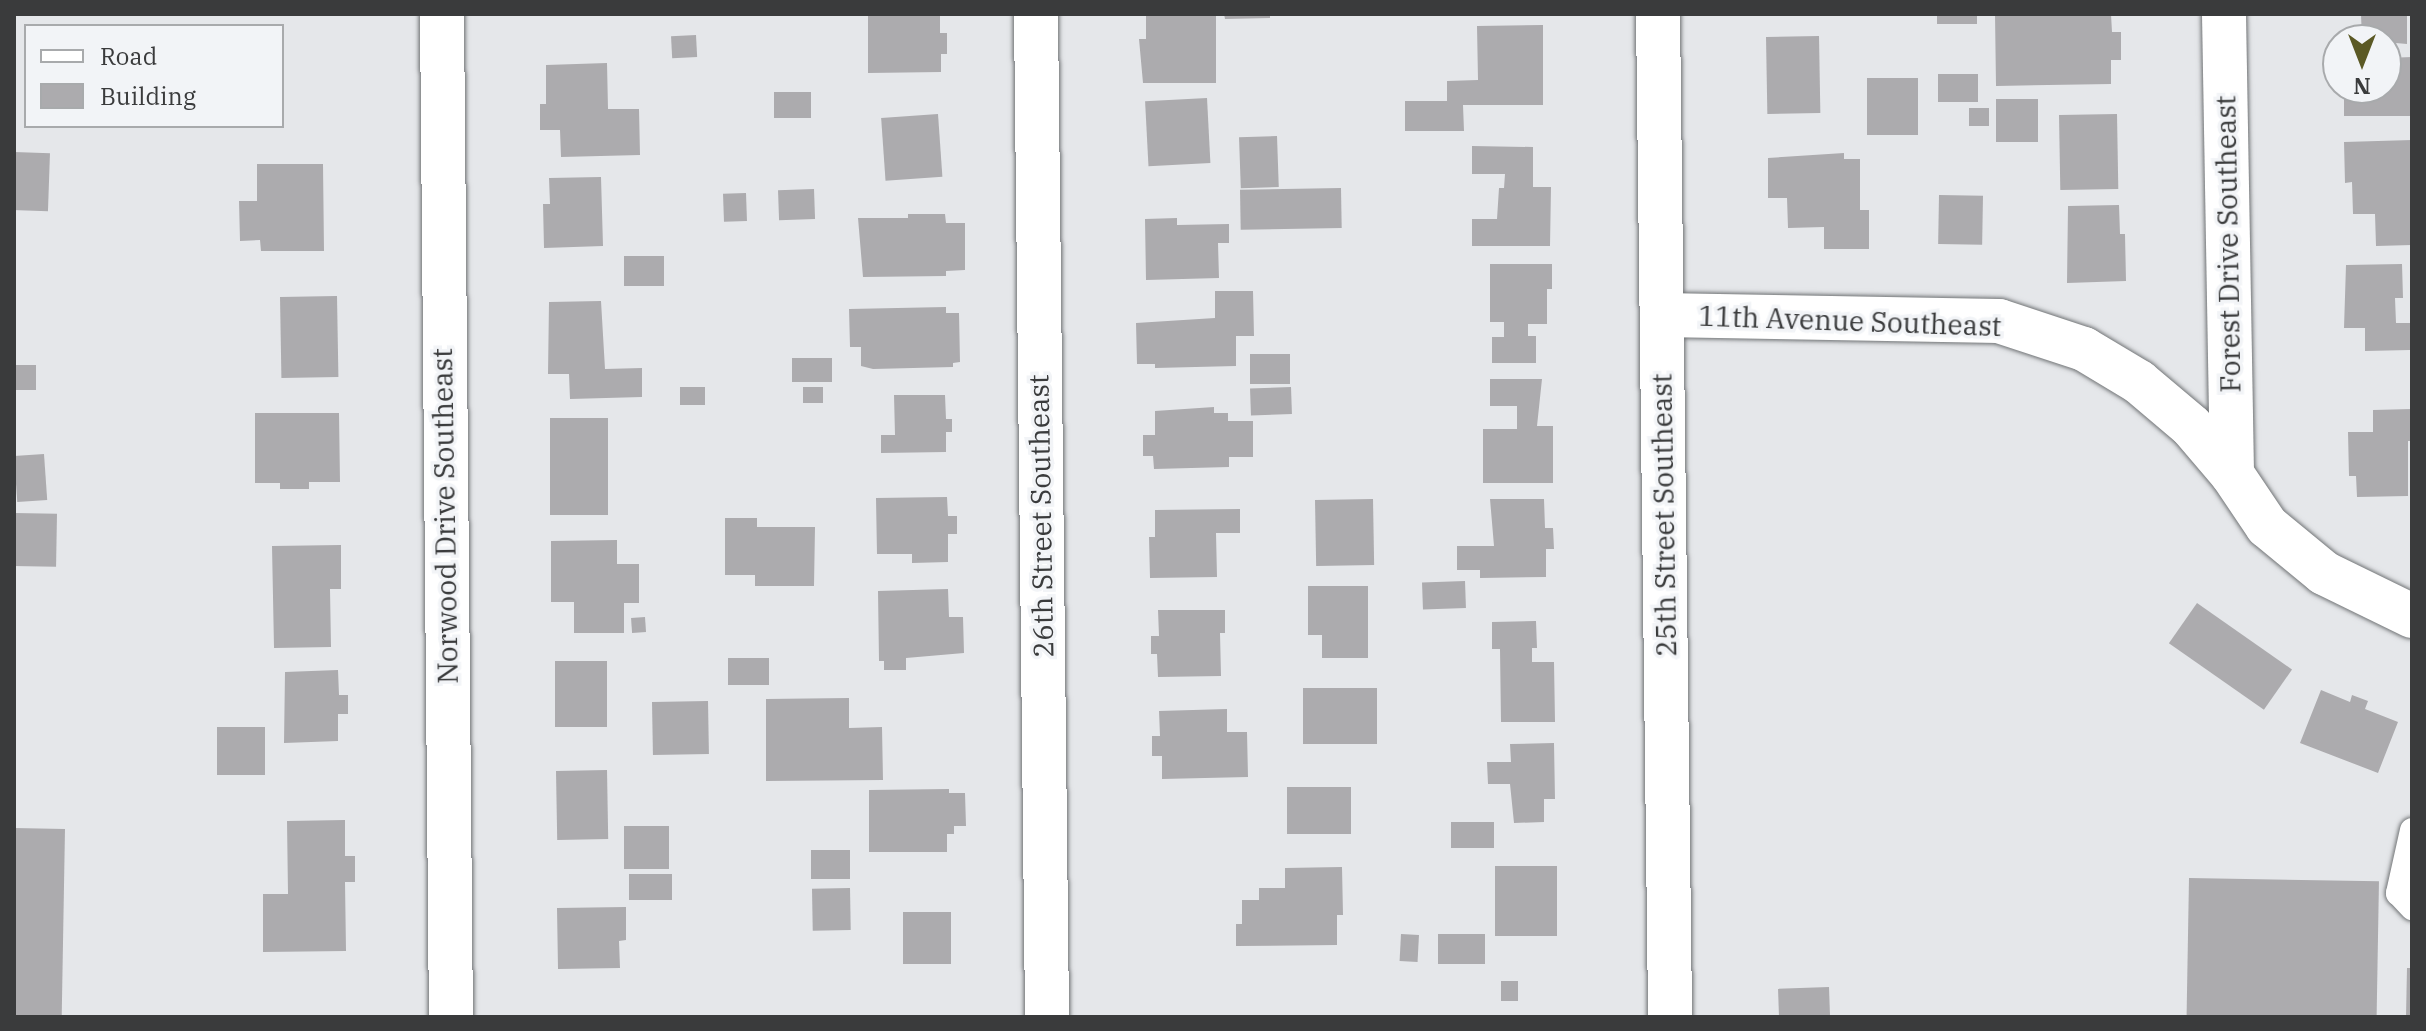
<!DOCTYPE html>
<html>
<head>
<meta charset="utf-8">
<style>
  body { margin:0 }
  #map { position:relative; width:2426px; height:1031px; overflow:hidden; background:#e5e7ea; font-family:"IBM Plex Serif",serif }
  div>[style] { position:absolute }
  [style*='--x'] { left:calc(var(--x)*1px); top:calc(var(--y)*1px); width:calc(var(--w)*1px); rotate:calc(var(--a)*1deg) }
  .building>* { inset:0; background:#acabae; transform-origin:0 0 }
  .roads { filter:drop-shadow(0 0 2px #717476) drop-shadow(0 0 2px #717476) }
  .service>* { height:24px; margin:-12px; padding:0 12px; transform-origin:12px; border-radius:12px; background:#fff }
  .minor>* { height:44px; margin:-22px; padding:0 22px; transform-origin:22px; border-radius:22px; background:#fff }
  span { translate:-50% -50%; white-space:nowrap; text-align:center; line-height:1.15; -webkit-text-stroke:7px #f2f4f7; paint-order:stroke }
  .street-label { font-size:28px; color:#3a3b3c }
  .frame { position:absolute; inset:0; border:16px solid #3a3b3c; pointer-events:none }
  .legend { position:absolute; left:24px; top:24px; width:260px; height:104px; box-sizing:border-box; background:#f2f4f7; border:2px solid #a8aaac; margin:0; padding:10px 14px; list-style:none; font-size:24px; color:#3a3b3c }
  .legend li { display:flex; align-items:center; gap:16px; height:40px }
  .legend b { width:40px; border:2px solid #a8aaac }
  .north { position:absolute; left:2322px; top:24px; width:80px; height:80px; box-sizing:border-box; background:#f2f4f7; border:2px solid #a8aaac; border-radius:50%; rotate:180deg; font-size:22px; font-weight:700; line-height:32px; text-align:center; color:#3a3b3c }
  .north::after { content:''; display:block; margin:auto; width:28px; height:36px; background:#5b5925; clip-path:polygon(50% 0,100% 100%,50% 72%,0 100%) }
</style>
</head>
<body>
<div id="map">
  <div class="building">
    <i style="clip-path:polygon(940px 14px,940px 33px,947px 33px,947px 54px,941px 54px,941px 72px,868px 73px,868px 15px)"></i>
    <i style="clip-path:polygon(1146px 14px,1216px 14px,1216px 83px,1143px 83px,1139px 39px,1146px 39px)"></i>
    <i style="clip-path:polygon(1224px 14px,1270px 14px,1270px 18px,1225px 19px)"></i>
    <i style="left:1937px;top:14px;width:40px;height:10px"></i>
    <i style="clip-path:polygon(1995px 14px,2111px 14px,2112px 32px,2121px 32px,2121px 60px,2111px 60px,2111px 84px,1996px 86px)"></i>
    <i style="clip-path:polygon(2361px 14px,2407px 14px,2407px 44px,2362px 40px)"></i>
    <i style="clip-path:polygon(1543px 25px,1543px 105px,1463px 105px,1464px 131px,1405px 131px,1405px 101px,1447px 101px,1447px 81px,1478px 80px,1477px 26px)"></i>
    <i style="left:696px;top:35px;width:22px;height:25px;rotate:87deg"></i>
    <i style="left:1819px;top:36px;width:77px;height:53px;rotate:89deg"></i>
    <i style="clip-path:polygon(2412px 57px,2412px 116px,2344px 116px,2344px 88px,2386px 88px,2386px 58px)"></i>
    <i style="clip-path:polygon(607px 63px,608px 109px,639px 109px,640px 155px,561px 157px,560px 130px,540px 130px,540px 104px,546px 104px,546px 65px)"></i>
    <i style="left:1978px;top:74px;width:28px;height:40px;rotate:90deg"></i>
    <i style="left:1867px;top:78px;width:51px;height:57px"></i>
    <i style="left:811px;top:92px;width:26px;height:37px;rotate:90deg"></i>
    <i style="left:1207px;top:98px;width:65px;height:62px;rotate:87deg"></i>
    <i style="left:1996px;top:99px;width:42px;height:43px"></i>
    <i style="left:1969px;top:108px;width:20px;height:18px"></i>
    <i style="left:938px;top:114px;width:63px;height:57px;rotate:86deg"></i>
    <i style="left:2117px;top:114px;width:75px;height:58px;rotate:89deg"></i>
    <i style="left:1277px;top:136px;width:51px;height:38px;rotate:88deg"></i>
    <i style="clip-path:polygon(2412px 140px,2412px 245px,2376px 246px,2375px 214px,2353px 214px,2352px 182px,2345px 183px,2344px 142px)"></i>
    <i style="clip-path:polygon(1472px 146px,1533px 147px,1533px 187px,1551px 187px,1550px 246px,1472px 246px,1472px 219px,1497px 219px,1499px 188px,1504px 188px,1505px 174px,1472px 174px)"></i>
    <i style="left:14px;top:152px;width:36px;height:58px;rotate:2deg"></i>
    <i style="clip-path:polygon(1844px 153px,1844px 159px,1860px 159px,1860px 210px,1869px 210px,1869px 249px,1824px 249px,1824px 227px,1788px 228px,1787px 198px,1768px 198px,1768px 158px)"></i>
    <i style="clip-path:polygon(257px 164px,323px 164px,324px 251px,261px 251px,260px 240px,240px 241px,239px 201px,257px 201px)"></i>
    <i style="clip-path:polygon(601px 177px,603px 246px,544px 248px,543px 204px,550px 204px,549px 178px)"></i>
    <i style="left:1341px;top:188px;width:40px;height:101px;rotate:89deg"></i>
    <i style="left:814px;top:189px;width:30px;height:36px;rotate:88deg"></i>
    <i style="left:746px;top:193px;width:28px;height:23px;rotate:88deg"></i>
    <i style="left:1939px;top:195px;width:44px;height:49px;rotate:1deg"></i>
    <i style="clip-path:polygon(2119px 205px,2120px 234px,2125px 234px,2126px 281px,2067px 283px,2068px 206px)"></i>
    <i style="clip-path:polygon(908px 214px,945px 214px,946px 223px,965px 223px,965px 270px,946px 271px,946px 276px,863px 277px,858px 218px,908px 218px)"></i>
    <i style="clip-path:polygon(1177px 218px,1177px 225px,1229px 224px,1229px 243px,1218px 243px,1219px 278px,1146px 280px,1145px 219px)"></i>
    <i style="left:664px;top:256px;width:30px;height:40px;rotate:90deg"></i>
    <i style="clip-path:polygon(1490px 264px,1552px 264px,1552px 289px,1547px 289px,1547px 324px,1528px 324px,1528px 336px,1536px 336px,1536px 363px,1492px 363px,1492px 337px,1504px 337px,1504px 322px,1490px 322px)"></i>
    <i style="clip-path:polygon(2402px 264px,2403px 298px,2395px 298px,2396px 323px,2410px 323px,2410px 350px,2365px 351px,2365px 328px,2344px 328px,2346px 265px)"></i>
    <i style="clip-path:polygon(1215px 291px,1253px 291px,1254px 336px,1236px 336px,1236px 366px,1155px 368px,1155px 364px,1137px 364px,1136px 323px,1215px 318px)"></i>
    <i style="left:337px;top:296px;width:81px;height:57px;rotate:89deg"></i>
    <i style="clip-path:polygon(601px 301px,605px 369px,642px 368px,642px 397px,570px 399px,569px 374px,548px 374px,549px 302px)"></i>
    <i style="clip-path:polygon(946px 307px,946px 313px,959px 313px,960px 362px,953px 363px,953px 367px,873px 369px,861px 366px,861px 347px,850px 347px,849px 309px)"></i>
    <i style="left:1290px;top:354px;width:30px;height:40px;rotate:90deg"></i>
    <i style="left:792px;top:358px;width:40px;height:24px"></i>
    <i style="left:36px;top:365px;width:25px;height:21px;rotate:90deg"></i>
    <i style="clip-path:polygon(1490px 379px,1542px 379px,1537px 426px,1553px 426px,1553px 483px,1483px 483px,1483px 429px,1517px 429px,1517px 406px,1490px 406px)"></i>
    <i style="left:705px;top:387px;width:18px;height:25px;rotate:90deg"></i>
    <i style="left:803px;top:387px;width:20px;height:16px"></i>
    <i style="left:1291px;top:387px;width:27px;height:41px;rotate:88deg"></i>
    <i style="clip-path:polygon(894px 395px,945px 395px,946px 419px,952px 419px,952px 432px,946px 432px,946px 452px,881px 453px,881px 435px,895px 435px)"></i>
    <i style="clip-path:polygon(1214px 407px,1214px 413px,1228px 413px,1228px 421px,1253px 421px,1253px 457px,1229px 457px,1229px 467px,1154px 469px,1153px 456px,1143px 456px,1143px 435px,1155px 435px,1155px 411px)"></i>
    <i style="clip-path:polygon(2412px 409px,2412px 441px,2408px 441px,2408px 496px,2357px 497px,2356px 476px,2349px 476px,2348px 432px,2373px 432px,2373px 410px)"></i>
    <i style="clip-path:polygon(255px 413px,339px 413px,340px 482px,309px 482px,309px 489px,280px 489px,280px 483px,255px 483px)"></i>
    <i style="left:550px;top:418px;width:58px;height:97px"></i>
    <i style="left:44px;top:454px;width:46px;height:30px;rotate:86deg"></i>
    <i style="clip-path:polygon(947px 497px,948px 516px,957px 516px,957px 534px,948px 534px,948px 562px,912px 563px,912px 554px,877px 554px,876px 498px)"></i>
    <i style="left:1373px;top:499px;width:66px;height:58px;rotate:89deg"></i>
    <i style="clip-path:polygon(1490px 499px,1544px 499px,1545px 528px,1553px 528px,1554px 549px,1546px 549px,1546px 577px,1480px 578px,1480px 570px,1457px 570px,1457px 546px,1494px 546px)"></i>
    <i style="clip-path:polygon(1240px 509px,1240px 533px,1216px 533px,1217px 577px,1150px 578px,1149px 537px,1155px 537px,1155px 510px)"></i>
    <i style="left:14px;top:513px;width:43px;height:53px;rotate:1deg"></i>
    <i style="clip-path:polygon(725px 518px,757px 518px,757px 527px,815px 527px,814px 586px,755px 586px,755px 575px,725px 575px)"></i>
    <i style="clip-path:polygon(617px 540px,617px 564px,639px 564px,639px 603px,624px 603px,624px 633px,574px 633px,574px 602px,551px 602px,551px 541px)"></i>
    <i style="clip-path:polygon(341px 545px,341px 589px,330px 589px,331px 647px,274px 648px,272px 546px)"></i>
    <i style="left:1465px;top:581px;width:27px;height:43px;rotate:88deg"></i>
    <i style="clip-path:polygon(1308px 586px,1368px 586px,1368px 658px,1322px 658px,1322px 635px,1308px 635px)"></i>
    <i style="clip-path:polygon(948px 589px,949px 617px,963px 617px,964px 653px,906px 658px,906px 670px,884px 670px,884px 661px,879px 661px,878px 591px)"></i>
    <i style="left:2197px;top:603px;width:116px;height:49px;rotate:35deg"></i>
    <i style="clip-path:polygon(1158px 610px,1225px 610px,1225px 633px,1220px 633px,1221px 676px,1158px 677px,1157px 654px,1151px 654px,1151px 636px,1159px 636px)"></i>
    <i style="left:645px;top:617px;width:15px;height:14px;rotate:86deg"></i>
    <i style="clip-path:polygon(1536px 621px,1537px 648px,1532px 648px,1532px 662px,1554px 662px,1555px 722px,1501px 722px,1500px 649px,1492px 649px,1492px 622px)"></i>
    <i style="left:728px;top:658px;width:41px;height:27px"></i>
    <i style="left:555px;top:661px;width:52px;height:66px"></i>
    <i style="clip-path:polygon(338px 670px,339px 695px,348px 695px,348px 714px,338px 714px,338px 741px,284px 743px,285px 672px)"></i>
    <i style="left:1303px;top:688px;width:74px;height:56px"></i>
    <i style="clip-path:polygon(2321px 690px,2350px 702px,2352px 695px,2368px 701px,2365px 709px,2398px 722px,2378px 773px,2300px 743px)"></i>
    <i style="clip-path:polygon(849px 698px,849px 728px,882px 727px,883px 780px,766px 781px,766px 699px)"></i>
    <i style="left:708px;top:701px;width:53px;height:56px;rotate:89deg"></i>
    <i style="clip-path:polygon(1227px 709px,1227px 732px,1247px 732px,1248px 777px,1162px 779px,1162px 756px,1152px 756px,1152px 736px,1160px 736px,1159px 711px)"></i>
    <i style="left:217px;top:727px;width:48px;height:48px"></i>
    <i style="clip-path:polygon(1554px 743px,1555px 799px,1544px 799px,1544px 822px,1514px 823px,1510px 784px,1488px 784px,1487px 762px,1511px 762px,1510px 744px)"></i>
    <i style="left:607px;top:770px;width:69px;height:51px;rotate:89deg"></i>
    <i style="left:1287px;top:787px;width:64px;height:47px"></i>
    <i style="clip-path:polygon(949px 789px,949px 793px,965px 793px,966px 826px,954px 826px,954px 834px,947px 834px,947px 852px,869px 852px,869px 790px)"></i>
    <i style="clip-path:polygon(345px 820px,345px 856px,355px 856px,355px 882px,345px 882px,346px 951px,263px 952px,263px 894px,288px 894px,287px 821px)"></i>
    <i style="left:1451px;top:822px;width:43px;height:26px"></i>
    <i style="left:624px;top:826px;width:45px;height:43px"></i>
    <i style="left:14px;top:828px;width:51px;height:189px;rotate:1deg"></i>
    <i style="left:811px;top:850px;width:39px;height:29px"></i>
    <i style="left:1495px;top:866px;width:62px;height:70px"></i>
    <i style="clip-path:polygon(1342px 867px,1343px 915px,1337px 915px,1337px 945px,1236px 946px,1236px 924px,1242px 924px,1242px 900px,1259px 900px,1259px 888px,1285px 888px,1285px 868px)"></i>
    <i style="left:672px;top:874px;width:26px;height:43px;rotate:90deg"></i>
    <i style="left:2189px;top:878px;width:190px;height:139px;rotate:1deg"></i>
    <i style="left:850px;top:888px;width:42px;height:38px;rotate:89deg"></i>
    <i style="clip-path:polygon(626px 907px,626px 940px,619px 941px,620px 968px,558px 969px,557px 908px)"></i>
    <i style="left:903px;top:912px;width:48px;height:52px"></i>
    <i style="left:1401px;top:934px;width:18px;height:27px;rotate:3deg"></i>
    <i style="left:1438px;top:934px;width:47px;height:30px"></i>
    <i style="clip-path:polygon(2407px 968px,2412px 968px,2412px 1017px,2406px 1017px)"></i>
    <i style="left:1501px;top:981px;width:17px;height:20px"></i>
    <i style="left:1829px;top:987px;width:30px;height:51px;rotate:88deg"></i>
  </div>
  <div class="roads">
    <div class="service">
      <i style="--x:2412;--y:830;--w:65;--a:102.5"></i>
      <i style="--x:2398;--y:893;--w:21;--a:47"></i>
    </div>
    <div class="minor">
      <i style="--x:442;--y:14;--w:1003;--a:89.49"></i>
      <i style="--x:1036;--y:14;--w:1003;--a:89.37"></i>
      <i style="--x:1658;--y:14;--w:1003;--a:89.31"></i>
      <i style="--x:2224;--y:14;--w:460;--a:89"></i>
      <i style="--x:1662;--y:315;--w:337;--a:1"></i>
      <i style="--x:1999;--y:321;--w:89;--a:18.2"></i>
      <i style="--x:2084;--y:349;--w:64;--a:31"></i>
      <i style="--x:2139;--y:382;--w:68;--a:40.2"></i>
      <i style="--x:2191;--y:426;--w:63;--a:49.5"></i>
      <i style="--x:2232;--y:474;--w:63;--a:56.1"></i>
      <i style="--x:2267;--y:526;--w:74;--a:39.5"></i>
      <i style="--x:2324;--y:573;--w:98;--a:26"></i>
    </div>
  </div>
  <div class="street-label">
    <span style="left:2228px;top:244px;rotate:-91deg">Forest Drive Southeast</span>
    <span style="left:1850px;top:321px;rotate:2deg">11th Avenue Southeast</span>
    <span style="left:1664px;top:515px;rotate:-91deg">25th Street Southeast</span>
    <span style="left:445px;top:516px;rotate:-91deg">Norwood Drive Southeast</span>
    <span style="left:1041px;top:516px;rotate:-91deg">26th Street Southeast</span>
  </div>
  <div class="frame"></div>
  <ul class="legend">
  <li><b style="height:10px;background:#fff"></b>Road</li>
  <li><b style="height:22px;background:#acabae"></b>Building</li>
  </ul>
  <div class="north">N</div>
</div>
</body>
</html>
